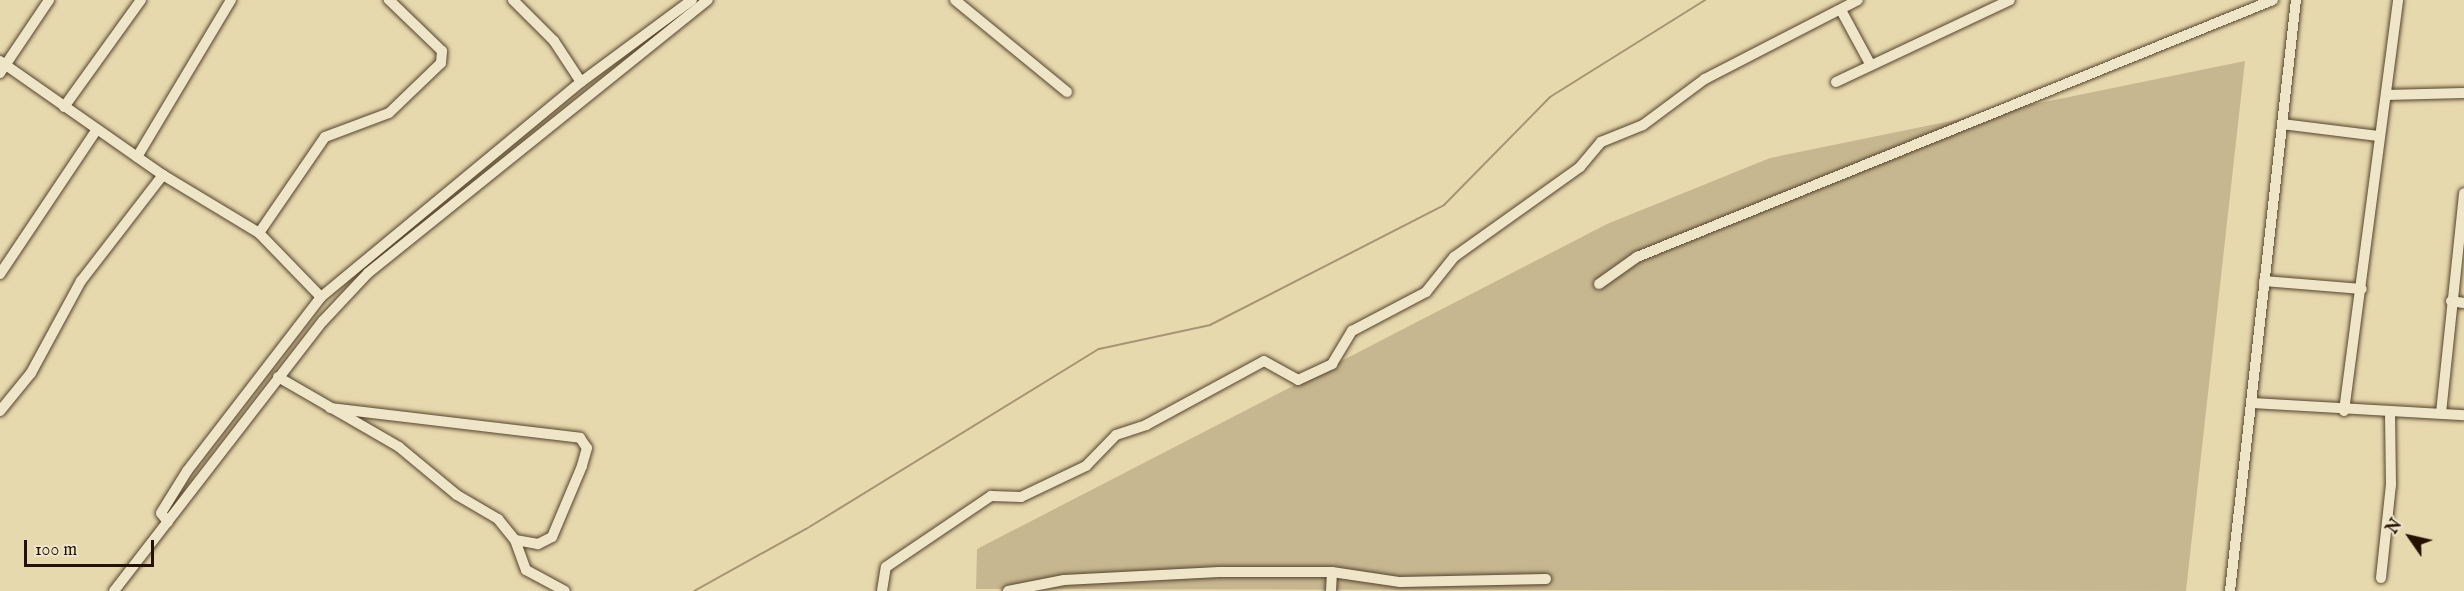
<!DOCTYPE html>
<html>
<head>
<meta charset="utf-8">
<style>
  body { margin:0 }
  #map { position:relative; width:2464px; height:591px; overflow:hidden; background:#e7d9ae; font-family:"IM FELL English",serif }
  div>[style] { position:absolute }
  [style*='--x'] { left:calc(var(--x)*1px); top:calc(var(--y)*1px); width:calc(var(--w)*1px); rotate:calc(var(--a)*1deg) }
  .green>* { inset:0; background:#c6b790 }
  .stream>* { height:2px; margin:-1px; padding:0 1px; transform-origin:1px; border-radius:1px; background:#a49573 }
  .roads { filter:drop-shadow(0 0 2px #54442c) drop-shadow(0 0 2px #54442c) }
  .minor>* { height:10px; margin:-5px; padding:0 5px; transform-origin:5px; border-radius:5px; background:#efe6ca }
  span { translate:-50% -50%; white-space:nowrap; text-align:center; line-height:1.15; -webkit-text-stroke:4.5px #efe6ca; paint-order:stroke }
  .north { position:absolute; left:2380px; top:507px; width:60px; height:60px; -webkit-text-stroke:4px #efe6ca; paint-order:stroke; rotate:304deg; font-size:16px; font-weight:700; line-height:24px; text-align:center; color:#231200 }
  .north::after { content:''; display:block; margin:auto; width:21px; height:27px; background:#231200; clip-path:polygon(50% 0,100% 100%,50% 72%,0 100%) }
  .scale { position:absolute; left:24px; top:540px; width:130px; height:27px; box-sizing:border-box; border:3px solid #231200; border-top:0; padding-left:8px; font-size:18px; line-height:21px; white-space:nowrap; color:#231200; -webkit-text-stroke:4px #efe6ca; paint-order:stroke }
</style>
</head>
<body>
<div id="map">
  <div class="green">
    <i style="clip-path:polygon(2245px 61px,2186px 591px,976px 589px,977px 549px,1607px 224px,1770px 158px)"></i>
  </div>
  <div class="stream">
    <i style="--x:694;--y:591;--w:128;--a:-29"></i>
    <i style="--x:806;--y:529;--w:344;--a:-31.6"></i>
    <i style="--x:1099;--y:349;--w:114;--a:-12.2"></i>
    <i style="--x:1210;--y:325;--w:263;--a:-27.1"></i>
    <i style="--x:1444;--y:205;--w:151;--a:-45.5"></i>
    <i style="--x:1550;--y:97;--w:183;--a:-32"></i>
  </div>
  <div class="roads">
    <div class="minor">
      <i style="--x:513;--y:0;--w:58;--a:45"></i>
      <i style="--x:554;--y:41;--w:49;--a:56.6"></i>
      <i style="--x:955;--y:0;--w:145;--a:39.4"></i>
      <i style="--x:1842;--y:12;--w:57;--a:61.6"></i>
      <i style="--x:0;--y:61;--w:199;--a:35"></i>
      <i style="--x:163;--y:175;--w:112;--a:31.1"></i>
      <i style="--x:259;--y:233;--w:89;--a:45.9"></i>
      <i style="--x:0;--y:73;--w:88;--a:-56.1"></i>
      <i style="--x:1836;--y:82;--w:192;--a:-25.2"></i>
      <i style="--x:2386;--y:95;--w:78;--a:-1.5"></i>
      <i style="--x:64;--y:107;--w:132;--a:-54.3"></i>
      <i style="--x:2282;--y:124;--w:97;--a:7.1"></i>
      <i style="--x:137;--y:157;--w:183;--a:-59.1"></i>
      <i style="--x:259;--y:233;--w:116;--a:-55.5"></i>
      <i style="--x:325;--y:137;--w:68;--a:-20.6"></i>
      <i style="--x:389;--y:113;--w:72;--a:-43.9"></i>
      <i style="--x:441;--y:63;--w:12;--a:-85"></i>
      <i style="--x:442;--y:51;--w:74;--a:-136.1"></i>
      <i style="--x:0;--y:274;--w:174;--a:-56.2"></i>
      <i style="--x:2264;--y:281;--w:98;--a:4.7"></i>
      <i style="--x:1599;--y:284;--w:47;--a:-35.4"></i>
      <i style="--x:1637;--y:257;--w:686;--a:-22"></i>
      <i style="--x:2451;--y:301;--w:13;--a:9"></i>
      <i style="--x:278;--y:377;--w:140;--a:30"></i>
      <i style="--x:399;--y:447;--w:75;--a:39.6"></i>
      <i style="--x:457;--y:495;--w:48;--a:30.3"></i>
      <i style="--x:498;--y:519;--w:27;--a:51"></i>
      <i style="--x:515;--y:540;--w:32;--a:70"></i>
      <i style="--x:526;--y:570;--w:44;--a:28.3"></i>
      <i style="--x:2253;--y:403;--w:211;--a:3.3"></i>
      <i style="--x:330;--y:408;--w:252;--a:6.8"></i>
      <i style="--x:580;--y:438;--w:12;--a:55"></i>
      <i style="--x:587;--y:448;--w:19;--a:106"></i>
      <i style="--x:582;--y:466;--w:77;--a:112.9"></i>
      <i style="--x:552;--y:537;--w:16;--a:153"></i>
      <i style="--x:538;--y:544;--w:23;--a:-170"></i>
      <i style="--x:0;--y:411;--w:49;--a:-50.8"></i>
      <i style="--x:31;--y:373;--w:105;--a:-61.5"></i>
      <i style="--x:81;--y:281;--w:134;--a:-52.3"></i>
      <i style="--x:2344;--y:411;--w:415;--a:-82.5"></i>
      <i style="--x:2441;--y:413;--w:221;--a:-84"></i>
      <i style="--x:168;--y:522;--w:11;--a:-128"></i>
      <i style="--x:161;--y:513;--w:49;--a:-58.2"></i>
      <i style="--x:187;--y:471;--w:220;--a:-52.4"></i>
      <i style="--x:321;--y:297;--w:337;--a:-39.6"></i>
      <i style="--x:581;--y:82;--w:138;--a:-36.5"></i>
      <i style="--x:2381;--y:578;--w:94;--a:-83.9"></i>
      <i style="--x:2391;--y:485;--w:72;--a:-90.8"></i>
      <i style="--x:114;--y:591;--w:341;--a:-52.3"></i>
      <i style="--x:323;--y:321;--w:66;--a:-46.8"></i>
      <i style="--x:368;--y:273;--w:436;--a:-38.8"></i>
      <i style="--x:882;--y:591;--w:24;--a:-81"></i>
      <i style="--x:886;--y:567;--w:127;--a:-34.1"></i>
      <i style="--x:991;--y:496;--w:30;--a:2"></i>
      <i style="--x:1021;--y:497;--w:72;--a:-25.5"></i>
      <i style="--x:1086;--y:466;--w:43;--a:-45.9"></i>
      <i style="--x:1116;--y:435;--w:32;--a:-18"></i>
      <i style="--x:1146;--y:425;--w:134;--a:-28.5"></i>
      <i style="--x:1264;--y:361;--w:39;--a:29"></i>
      <i style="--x:1298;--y:380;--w:38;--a:-25"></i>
      <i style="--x:1332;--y:364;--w:39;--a:-59"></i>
      <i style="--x:1352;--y:331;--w:84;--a:-27.8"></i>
      <i style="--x:1426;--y:292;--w:45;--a:-51.3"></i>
      <i style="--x:1454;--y:257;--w:155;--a:-35.5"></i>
      <i style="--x:1580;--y:167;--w:33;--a:-50"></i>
      <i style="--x:1601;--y:142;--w:45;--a:-22"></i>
      <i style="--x:1643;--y:125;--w:77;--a:-36.6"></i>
      <i style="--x:1705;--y:79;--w:172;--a:-27.3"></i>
      <i style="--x:1008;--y:591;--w:57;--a:-11.1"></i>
      <i style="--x:1064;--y:580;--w:155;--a:-3"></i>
      <i style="--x:1219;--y:572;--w:113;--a:0"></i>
      <i style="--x:1332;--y:572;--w:69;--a:8.4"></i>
      <i style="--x:1400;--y:582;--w:146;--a:-1.2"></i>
      <i style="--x:1331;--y:591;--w:19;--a:-87"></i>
      <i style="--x:2230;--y:591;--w:595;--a:-83.63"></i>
    </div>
  </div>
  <div class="north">N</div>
  <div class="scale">100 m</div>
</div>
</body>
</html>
